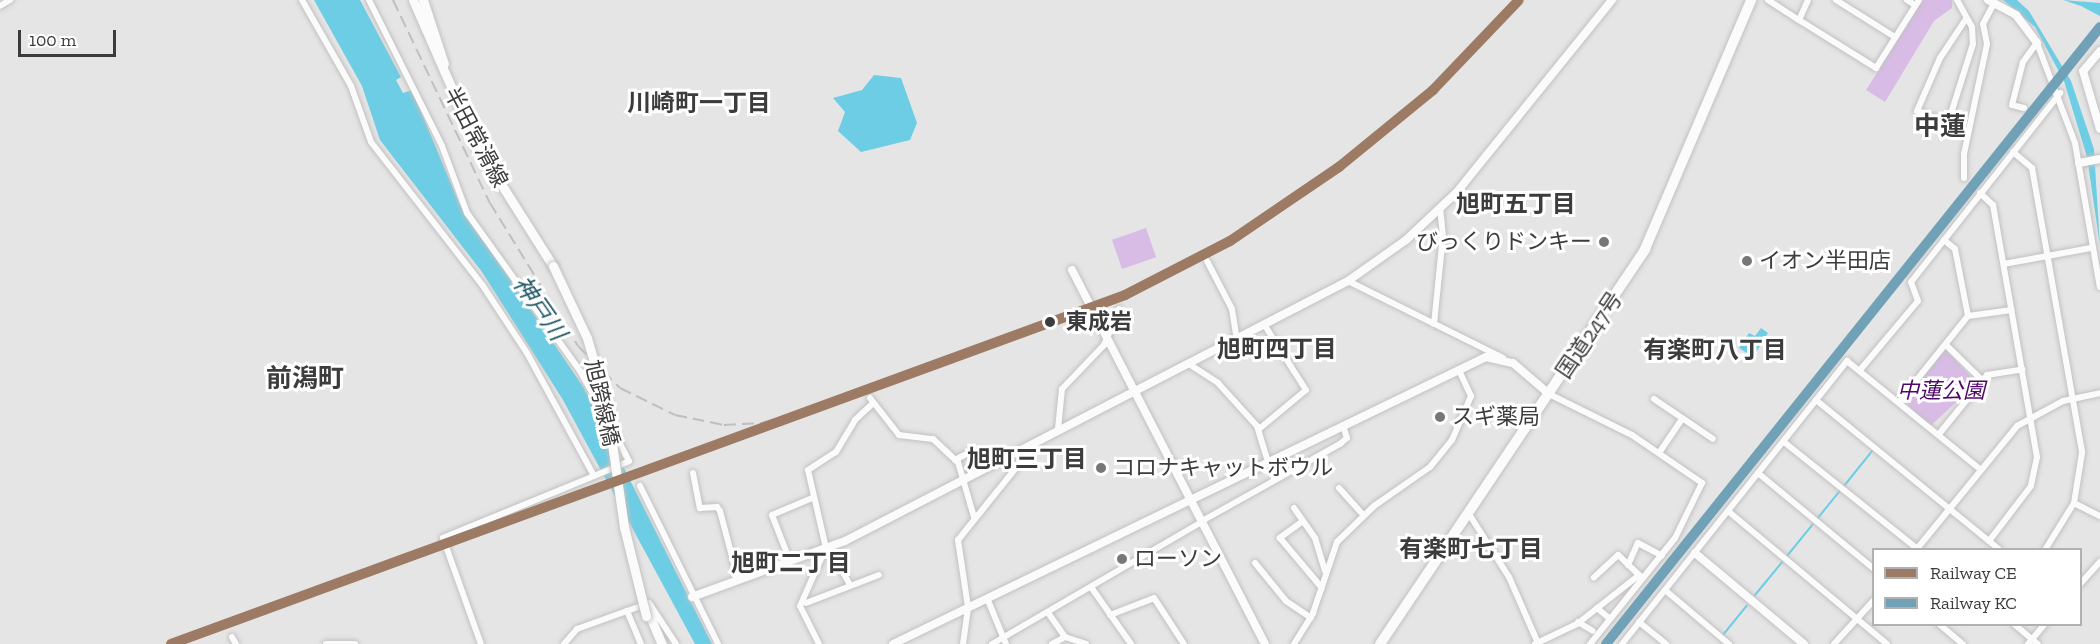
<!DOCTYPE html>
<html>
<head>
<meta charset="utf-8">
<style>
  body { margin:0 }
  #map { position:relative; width:2100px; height:644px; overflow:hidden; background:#e6e5e6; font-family:"Zilla Slab","Noto Sans JP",serif }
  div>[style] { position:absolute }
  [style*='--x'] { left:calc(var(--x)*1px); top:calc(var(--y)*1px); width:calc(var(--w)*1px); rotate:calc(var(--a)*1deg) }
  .green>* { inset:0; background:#d8bce6; transform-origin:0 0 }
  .water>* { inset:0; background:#6dcde4 }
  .stream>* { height:2px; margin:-1px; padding:0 1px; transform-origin:1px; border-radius:1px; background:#6dcde4 }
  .roads { filter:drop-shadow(0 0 2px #c2c1c2) drop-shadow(0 0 2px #c2c1c2) }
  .street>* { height:6px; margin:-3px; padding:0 3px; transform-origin:3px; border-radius:3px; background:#fbfbfb }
  .secondary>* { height:8px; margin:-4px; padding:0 4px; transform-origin:4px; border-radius:4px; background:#fbfbfb }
  .primary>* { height:9px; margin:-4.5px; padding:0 4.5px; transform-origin:4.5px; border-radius:4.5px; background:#fbfbfb }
  .highway>* { height:10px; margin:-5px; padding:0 5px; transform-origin:5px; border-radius:5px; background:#fbfbfb }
  .rail>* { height:2px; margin-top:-1px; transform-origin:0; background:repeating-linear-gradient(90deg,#bfbfc0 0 12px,transparent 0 18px) }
  .bridges { filter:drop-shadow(0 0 2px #c2c1c2) drop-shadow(0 0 2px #c2c1c2) }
  .primary-bridge>* { height:9px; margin:-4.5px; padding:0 4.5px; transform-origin:4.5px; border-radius:4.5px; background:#fbfbfb }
  .rail-1>* { height:10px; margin:-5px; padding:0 5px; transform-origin:5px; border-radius:5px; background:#9d7a63 }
  .rail-2>* { height:10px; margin:-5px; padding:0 5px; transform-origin:5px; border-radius:5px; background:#71a1b6 }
  .dots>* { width:16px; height:16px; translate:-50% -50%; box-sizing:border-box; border:3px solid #fff; border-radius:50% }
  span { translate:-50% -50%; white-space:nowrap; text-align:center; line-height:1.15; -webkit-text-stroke:6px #fff; paint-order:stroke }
  .street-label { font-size:22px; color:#3c3c3d }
  .poi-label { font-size:22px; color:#3c3c3d }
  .right { translate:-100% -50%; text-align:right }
  .left { translate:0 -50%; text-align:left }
  .stop-label { font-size:22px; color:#3c3c3d; font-weight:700 }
  .park-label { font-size:22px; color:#4f0869; font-style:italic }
  .neighbourhood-label { font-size:24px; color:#3c3c3d; font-weight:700 }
  .water-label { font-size:24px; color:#215866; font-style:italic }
  .quarter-label { font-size:26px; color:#3c3c3d; font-weight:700 }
  .legend { position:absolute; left:1872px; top:548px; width:210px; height:78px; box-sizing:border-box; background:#fff; border:2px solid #b1b1b1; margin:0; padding:8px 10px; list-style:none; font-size:18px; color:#3c3c3d }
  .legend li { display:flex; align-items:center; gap:12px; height:30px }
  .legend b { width:30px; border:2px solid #b1b1b1 }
  .scale { position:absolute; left:18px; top:30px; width:98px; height:27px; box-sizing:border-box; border:3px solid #3c3c3d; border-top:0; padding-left:8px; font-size:18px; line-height:21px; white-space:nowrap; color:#3c3c3d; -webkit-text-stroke:4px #fff; paint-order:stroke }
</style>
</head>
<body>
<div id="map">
  <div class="green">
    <i style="clip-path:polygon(1923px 0,1952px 0,1952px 8px,1934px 21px,1885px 102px,1866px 90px)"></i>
    <i style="left:1146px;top:228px;width:31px;height:36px;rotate:71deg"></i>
    <i style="left:1946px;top:350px;width:45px;height:65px;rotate:47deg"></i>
  </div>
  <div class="water">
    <i style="clip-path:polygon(314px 0,360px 0,401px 77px,396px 80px,403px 93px,412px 90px,460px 205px,584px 388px,712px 644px,695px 644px,563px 400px,482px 272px,380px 140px,362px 86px)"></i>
    <i style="clip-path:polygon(2003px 0,2017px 0,2029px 11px,2071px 81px,2094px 149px,2100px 246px,2087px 157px,2064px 81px,2035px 27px)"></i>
    <i style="clip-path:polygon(2063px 0,2100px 3px,2100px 16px,2081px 6px)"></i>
    <i style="clip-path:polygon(874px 75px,901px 78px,917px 123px,910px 140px,861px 152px,838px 131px,845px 112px,833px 98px,862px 90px)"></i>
    <i style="clip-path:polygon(1761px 328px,1768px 333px,1753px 357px,1739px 348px,1749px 333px,1755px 336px)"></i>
  </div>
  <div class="stream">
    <i style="--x:1844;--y:486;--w:45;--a:-51.3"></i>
    <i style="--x:1817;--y:519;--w:36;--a:-51"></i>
    <i style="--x:1787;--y:556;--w:41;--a:-50.9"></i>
    <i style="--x:1755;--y:595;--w:44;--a:-50.5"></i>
    <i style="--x:1723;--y:635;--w:38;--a:-51"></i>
  </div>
  <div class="roads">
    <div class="street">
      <i style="--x:302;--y:0;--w:99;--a:60.3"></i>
      <i style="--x:351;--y:86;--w:59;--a:70.3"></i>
      <i style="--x:371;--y:142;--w:182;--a:52.1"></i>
      <i style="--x:483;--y:286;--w:80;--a:56.7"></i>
      <i style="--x:527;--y:353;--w:140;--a:61.4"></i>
      <i style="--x:594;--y:476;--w:163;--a:157.7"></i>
      <i style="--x:443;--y:538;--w:113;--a:70.3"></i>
      <i style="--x:369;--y:0;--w:163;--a:63.4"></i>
      <i style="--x:442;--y:146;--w:72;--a:69.5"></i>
      <i style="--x:467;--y:213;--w:194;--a:54.4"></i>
      <i style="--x:580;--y:371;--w:53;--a:60.5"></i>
      <i style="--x:1768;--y:0;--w:37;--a:33"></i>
      <i style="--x:1808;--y:0;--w:22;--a:114"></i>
      <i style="--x:1799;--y:20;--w:91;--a:31.9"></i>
      <i style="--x:1876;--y:68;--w:80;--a:-57.7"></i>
      <i style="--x:1836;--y:0;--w:70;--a:32.1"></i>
      <i style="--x:1907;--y:0;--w:9;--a:32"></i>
      <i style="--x:1957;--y:0;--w:31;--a:61"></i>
      <i style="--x:1972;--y:27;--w:17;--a:87"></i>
      <i style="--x:1973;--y:44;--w:83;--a:107.6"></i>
      <i style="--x:1948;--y:123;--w:33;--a:-159"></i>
      <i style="--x:1917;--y:111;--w:58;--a:-66.5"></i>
      <i style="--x:1940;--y:58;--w:47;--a:-56.3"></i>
      <i style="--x:0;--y:6;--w:12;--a:-31"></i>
      <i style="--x:2024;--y:108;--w:12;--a:-166"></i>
      <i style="--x:2012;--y:105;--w:44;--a:-75.7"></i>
      <i style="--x:2023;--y:62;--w:24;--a:-54"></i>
      <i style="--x:2037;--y:43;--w:107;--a:69.2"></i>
      <i style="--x:2075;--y:143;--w:146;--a:80.2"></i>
      <i style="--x:2013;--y:152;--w:25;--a:40"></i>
      <i style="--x:2032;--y:168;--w:289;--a:80"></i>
      <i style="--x:2082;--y:453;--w:51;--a:99.1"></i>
      <i style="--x:2074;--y:503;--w:55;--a:121.7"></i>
      <i style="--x:1964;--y:178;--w:24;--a:-90"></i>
      <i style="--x:1964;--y:154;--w:112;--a:-78.2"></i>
      <i style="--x:1987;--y:44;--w:20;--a:-101"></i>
      <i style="--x:1983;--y:24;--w:24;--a:-62"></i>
      <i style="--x:1980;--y:193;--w:18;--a:43"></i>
      <i style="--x:1993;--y:205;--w:256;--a:80.1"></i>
      <i style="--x:2037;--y:457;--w:30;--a:102"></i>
      <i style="--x:2031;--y:486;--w:69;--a:127.4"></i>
      <i style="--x:1944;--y:240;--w:14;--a:39"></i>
      <i style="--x:1955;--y:249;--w:68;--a:79"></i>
      <i style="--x:1207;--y:261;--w:54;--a:62.5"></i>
      <i style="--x:1232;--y:309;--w:30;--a:81"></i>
      <i style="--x:2004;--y:264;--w:88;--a:-10.4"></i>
      <i style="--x:1348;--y:281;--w:173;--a:26.4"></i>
      <i style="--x:1434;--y:324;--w:88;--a:-84.2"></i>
      <i style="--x:1443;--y:236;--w:27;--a:-96"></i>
      <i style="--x:1946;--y:345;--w:50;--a:44.2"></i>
      <i style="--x:1189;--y:364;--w:35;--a:33"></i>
      <i style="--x:1218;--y:383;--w:58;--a:47.8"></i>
      <i style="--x:1257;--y:426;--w:37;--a:73"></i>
      <i style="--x:1860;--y:370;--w:90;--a:-50"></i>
      <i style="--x:1918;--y:301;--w:20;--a:-110"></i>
      <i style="--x:1911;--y:282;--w:241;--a:-51.7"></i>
      <i style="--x:1549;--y:394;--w:93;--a:26.3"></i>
      <i style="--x:1632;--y:435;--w:85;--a:34.4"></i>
      <i style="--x:1702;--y:483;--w:61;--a:116.1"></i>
      <i style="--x:1675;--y:538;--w:136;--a:128.7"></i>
      <i style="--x:870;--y:398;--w:47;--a:51.9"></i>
      <i style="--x:899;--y:435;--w:34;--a:7"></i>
      <i style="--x:933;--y:439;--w:34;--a:43"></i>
      <i style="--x:958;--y:462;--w:57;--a:73.8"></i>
      <i style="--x:1654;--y:399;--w:71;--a:34.1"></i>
      <i style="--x:1816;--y:400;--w:237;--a:39.2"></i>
      <i style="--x:1899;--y:402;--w:110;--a:-51.3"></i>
      <i style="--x:1968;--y:316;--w:44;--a:-7.8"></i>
      <i style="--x:1058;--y:429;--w:40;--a:-84.3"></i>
      <i style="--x:1062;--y:389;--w:61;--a:-46.3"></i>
      <i style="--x:1104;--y:345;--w:39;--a:-67"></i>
      <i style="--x:1259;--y:429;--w:61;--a:-39.7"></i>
      <i style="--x:1306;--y:390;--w:76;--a:-122.6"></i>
      <i style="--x:1939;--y:434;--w:76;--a:-50.9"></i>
      <i style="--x:1987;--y:375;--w:36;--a:-9"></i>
      <i style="--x:1784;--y:442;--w:173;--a:38.7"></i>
      <i style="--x:1659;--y:453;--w:41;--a:-55.9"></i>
      <i style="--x:955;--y:460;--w:21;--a:-28"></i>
      <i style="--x:974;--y:450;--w:21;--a:65"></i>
      <i style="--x:693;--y:473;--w:36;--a:79"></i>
      <i style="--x:700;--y:508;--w:17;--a:-3"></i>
      <i style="--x:717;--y:507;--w:5;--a:53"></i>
      <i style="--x:720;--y:511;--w:70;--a:75.2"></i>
      <i style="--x:1758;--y:473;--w:151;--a:39.6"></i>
      <i style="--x:594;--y:476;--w:38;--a:-23"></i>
      <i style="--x:629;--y:461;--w:36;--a:-118"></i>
      <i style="--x:640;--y:486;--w:176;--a:63.7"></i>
      <i style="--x:1339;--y:488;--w:36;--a:48"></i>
      <i style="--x:2074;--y:503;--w:29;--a:27"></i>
      <i style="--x:1294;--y:508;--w:37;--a:55"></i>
      <i style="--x:1315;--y:538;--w:34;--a:73"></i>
      <i style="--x:1728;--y:511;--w:207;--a:39.9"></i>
      <i style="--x:1469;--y:514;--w:75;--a:57.6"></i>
      <i style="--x:1509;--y:577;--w:72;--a:66.3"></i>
      <i style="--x:1202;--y:521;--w:158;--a:-29.2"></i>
      <i style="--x:1340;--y:444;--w:9;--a:-41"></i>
      <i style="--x:1347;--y:438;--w:13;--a:-108"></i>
      <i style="--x:1303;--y:521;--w:29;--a:144"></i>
      <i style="--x:1280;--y:538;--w:65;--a:50"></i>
      <i style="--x:829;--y:547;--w:43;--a:61.1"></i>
      <i style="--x:1916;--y:550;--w:160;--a:-50.8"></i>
      <i style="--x:2017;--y:426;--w:52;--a:-28.5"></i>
      <i style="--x:2063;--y:401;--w:38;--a:-12"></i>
      <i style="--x:790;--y:561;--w:49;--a:-111.4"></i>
      <i style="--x:772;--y:515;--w:43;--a:-23"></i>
      <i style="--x:1255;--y:563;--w:49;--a:50.8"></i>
      <i style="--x:1286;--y:601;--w:30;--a:34"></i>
      <i style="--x:1628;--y:565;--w:24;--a:-66"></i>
      <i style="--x:1638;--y:543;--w:27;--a:28"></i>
      <i style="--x:2080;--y:584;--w:30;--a:-48"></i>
      <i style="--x:1091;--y:587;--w:70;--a:54.9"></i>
      <i style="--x:1665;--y:590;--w:84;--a:40.2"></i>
      <i style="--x:987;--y:598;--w:50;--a:67.6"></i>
      <i style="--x:806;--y:603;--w:78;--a:-21"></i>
      <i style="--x:1597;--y:608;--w:16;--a:40"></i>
      <i style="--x:1049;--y:614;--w:28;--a:55"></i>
      <i style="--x:1065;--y:637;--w:22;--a:18"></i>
      <i style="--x:1110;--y:615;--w:47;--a:-21.1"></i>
      <i style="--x:1154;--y:598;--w:55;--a:56.9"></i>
      <i style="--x:1578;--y:622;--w:17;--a:31"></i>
      <i style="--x:1639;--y:622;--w:35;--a:39"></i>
      <i style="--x:1939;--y:624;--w:31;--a:40"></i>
      <i style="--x:2014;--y:624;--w:31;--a:40"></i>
      <i style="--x:232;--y:637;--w:8;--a:60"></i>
      <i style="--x:326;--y:644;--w:29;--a:0"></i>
      <i style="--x:564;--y:644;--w:20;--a:-49"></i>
      <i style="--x:577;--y:629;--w:53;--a:-19.8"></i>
      <i style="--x:641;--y:644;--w:36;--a:-113"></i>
      <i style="--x:627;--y:611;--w:23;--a:-20"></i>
      <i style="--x:649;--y:603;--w:49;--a:56.6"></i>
      <i style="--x:819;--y:644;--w:42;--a:-116.6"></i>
      <i style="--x:800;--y:606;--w:64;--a:-65.9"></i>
      <i style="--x:826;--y:548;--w:80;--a:-103"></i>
      <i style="--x:808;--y:470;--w:33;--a:-33"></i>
      <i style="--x:836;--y:452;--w:37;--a:-59"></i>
      <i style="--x:855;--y:420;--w:23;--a:-43"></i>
      <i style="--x:963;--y:644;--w:37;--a:-82"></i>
      <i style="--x:968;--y:607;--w:68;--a:-98.5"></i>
      <i style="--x:958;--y:540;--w:124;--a:-51.2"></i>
      <i style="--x:992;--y:644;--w:243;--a:-30.2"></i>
      <i style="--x:1052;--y:644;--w:15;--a:-28"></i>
      <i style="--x:1294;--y:644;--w:36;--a:-58"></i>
      <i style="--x:1313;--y:613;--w:75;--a:-71.3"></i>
      <i style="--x:1337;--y:542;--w:52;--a:-44.2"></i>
      <i style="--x:1374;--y:506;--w:68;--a:-34.9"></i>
      <i style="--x:1430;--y:467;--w:35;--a:-51"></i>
      <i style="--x:1452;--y:440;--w:48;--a:-66.6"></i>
      <i style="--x:1471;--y:396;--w:29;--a:-115"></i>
      <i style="--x:1535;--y:644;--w:47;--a:-25.5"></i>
      <i style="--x:1577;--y:624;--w:79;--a:-38.3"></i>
      <i style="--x:1639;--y:575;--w:29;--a:-136"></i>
      <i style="--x:1618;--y:555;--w:33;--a:137"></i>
      <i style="--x:1622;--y:644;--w:362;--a:-51.5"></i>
      <i style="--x:1847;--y:361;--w:171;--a:39.1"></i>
      <i style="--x:1834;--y:644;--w:59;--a:-47.7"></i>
      <i style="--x:2028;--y:644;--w:26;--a:-50"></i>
    </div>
    <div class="secondary">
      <i style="--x:1988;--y:0;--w:32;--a:28"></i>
      <i style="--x:2016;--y:15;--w:35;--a:53"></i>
      <i style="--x:2100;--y:51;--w:26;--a:130"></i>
      <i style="--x:2083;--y:71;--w:60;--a:73.7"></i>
      <i style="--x:2079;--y:163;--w:21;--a:-11"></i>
      <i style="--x:1072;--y:270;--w:421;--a:62.7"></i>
      <i style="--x:1695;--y:553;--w:142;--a:39.9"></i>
      <i style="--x:692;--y:597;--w:163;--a:-20.1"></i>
      <i style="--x:845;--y:541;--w:566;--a:-27.33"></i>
      <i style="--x:1348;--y:281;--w:71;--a:-35.3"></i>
      <i style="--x:1406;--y:240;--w:70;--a:-43.3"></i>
      <i style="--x:1457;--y:192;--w:247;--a:-51.1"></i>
      <i style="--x:893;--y:644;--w:659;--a:-25.83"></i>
      <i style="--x:1486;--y:357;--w:28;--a:13"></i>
      <i style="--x:1513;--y:363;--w:48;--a:40.7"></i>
    </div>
    <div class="primary">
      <i style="--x:413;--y:0;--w:159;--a:66.3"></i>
      <i style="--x:477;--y:146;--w:142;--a:57.7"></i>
      <i style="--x:423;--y:0;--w:67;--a:71.8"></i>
      <i style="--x:649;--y:614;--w:33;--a:67"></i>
    </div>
    <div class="highway">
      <i style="--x:1380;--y:644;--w:476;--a:-56.1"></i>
      <i style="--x:1645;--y:249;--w:271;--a:-66.9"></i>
    </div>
  </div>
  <div class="rail">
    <i style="--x:393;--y:0;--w:225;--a:64.5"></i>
    <i style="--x:490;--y:203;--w:168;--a:58.4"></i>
    <i style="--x:578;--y:346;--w:59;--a:45"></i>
    <i style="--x:620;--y:388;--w:61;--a:26.1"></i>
    <i style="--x:675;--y:415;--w:50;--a:11.5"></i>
    <i style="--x:724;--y:425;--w:38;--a:-3"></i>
    <i style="--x:762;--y:423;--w:85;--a:-16.3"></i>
  </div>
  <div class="bridges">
    <div class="primary-bridge">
      <i style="--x:553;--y:266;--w:80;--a:64.7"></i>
      <i style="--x:587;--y:338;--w:67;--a:73.5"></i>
      <i style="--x:606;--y:402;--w:126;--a:81.8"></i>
      <i style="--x:624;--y:527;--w:92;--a:76.1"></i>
    </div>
  </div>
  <div class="rail-1">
    <i style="--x:171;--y:644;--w:1016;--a:-20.09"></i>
    <i style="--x:1125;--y:295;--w:118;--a:-27.2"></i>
    <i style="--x:1230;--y:241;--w:132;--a:-34.2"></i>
    <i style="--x:1339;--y:167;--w:122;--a:-39.3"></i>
    <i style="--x:1433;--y:90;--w:124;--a:-46.3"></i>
  </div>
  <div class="rail-2">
    <i style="--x:1606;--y:644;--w:790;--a:-51.32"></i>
  </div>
  <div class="dots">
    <i style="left:1604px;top:242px;background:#787778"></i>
    <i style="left:1747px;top:261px;background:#787778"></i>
    <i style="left:1050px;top:322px;background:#3c3c3d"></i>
    <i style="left:1440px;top:417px;background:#787778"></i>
    <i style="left:1101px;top:468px;background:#787778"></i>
    <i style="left:1122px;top:559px;background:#787778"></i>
  </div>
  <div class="street-label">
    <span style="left:476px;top:137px;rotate:62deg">半田常滑線</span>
    <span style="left:1589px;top:335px;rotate:-56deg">国道247号</span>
    <span style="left:602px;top:403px;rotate:77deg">旭跨線橋</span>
  </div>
  <div class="poi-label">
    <span class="right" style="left:1592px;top:242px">びっくりドンキー</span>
    <span class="left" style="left:1759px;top:261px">イオン半田店</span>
    <span class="left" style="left:1452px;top:417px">スギ薬局</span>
    <span class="left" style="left:1113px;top:468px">コロナキャットボウル</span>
    <span class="left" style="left:1134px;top:559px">ローソン</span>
  </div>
  <div class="stop-label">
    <span class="left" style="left:1066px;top:322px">東成岩</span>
  </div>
  <div class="park-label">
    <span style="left:1941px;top:391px">中蓮公園</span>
  </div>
  <div class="neighbourhood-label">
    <span style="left:699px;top:103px">川崎町一丁目</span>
    <span style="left:1516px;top:204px">旭町五丁目</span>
    <span style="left:1277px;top:349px">旭町四丁目</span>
    <span style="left:1715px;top:350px">有楽町八丁目</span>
    <span style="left:1027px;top:459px">旭町三丁目</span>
    <span style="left:1471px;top:549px">有楽町七丁目</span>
    <span style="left:791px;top:563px">旭町二丁目</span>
  </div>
  <div class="water-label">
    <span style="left:540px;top:308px;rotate:55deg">神戸川</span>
  </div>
  <div class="quarter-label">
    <span style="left:1940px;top:127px">中蓮</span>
    <span style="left:305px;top:379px">前潟町</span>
  </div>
  <ul class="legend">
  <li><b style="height:8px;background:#9d7a63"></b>Railway CE</li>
  <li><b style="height:8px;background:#71a1b6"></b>Railway KC</li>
  </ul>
  <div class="scale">100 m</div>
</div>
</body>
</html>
